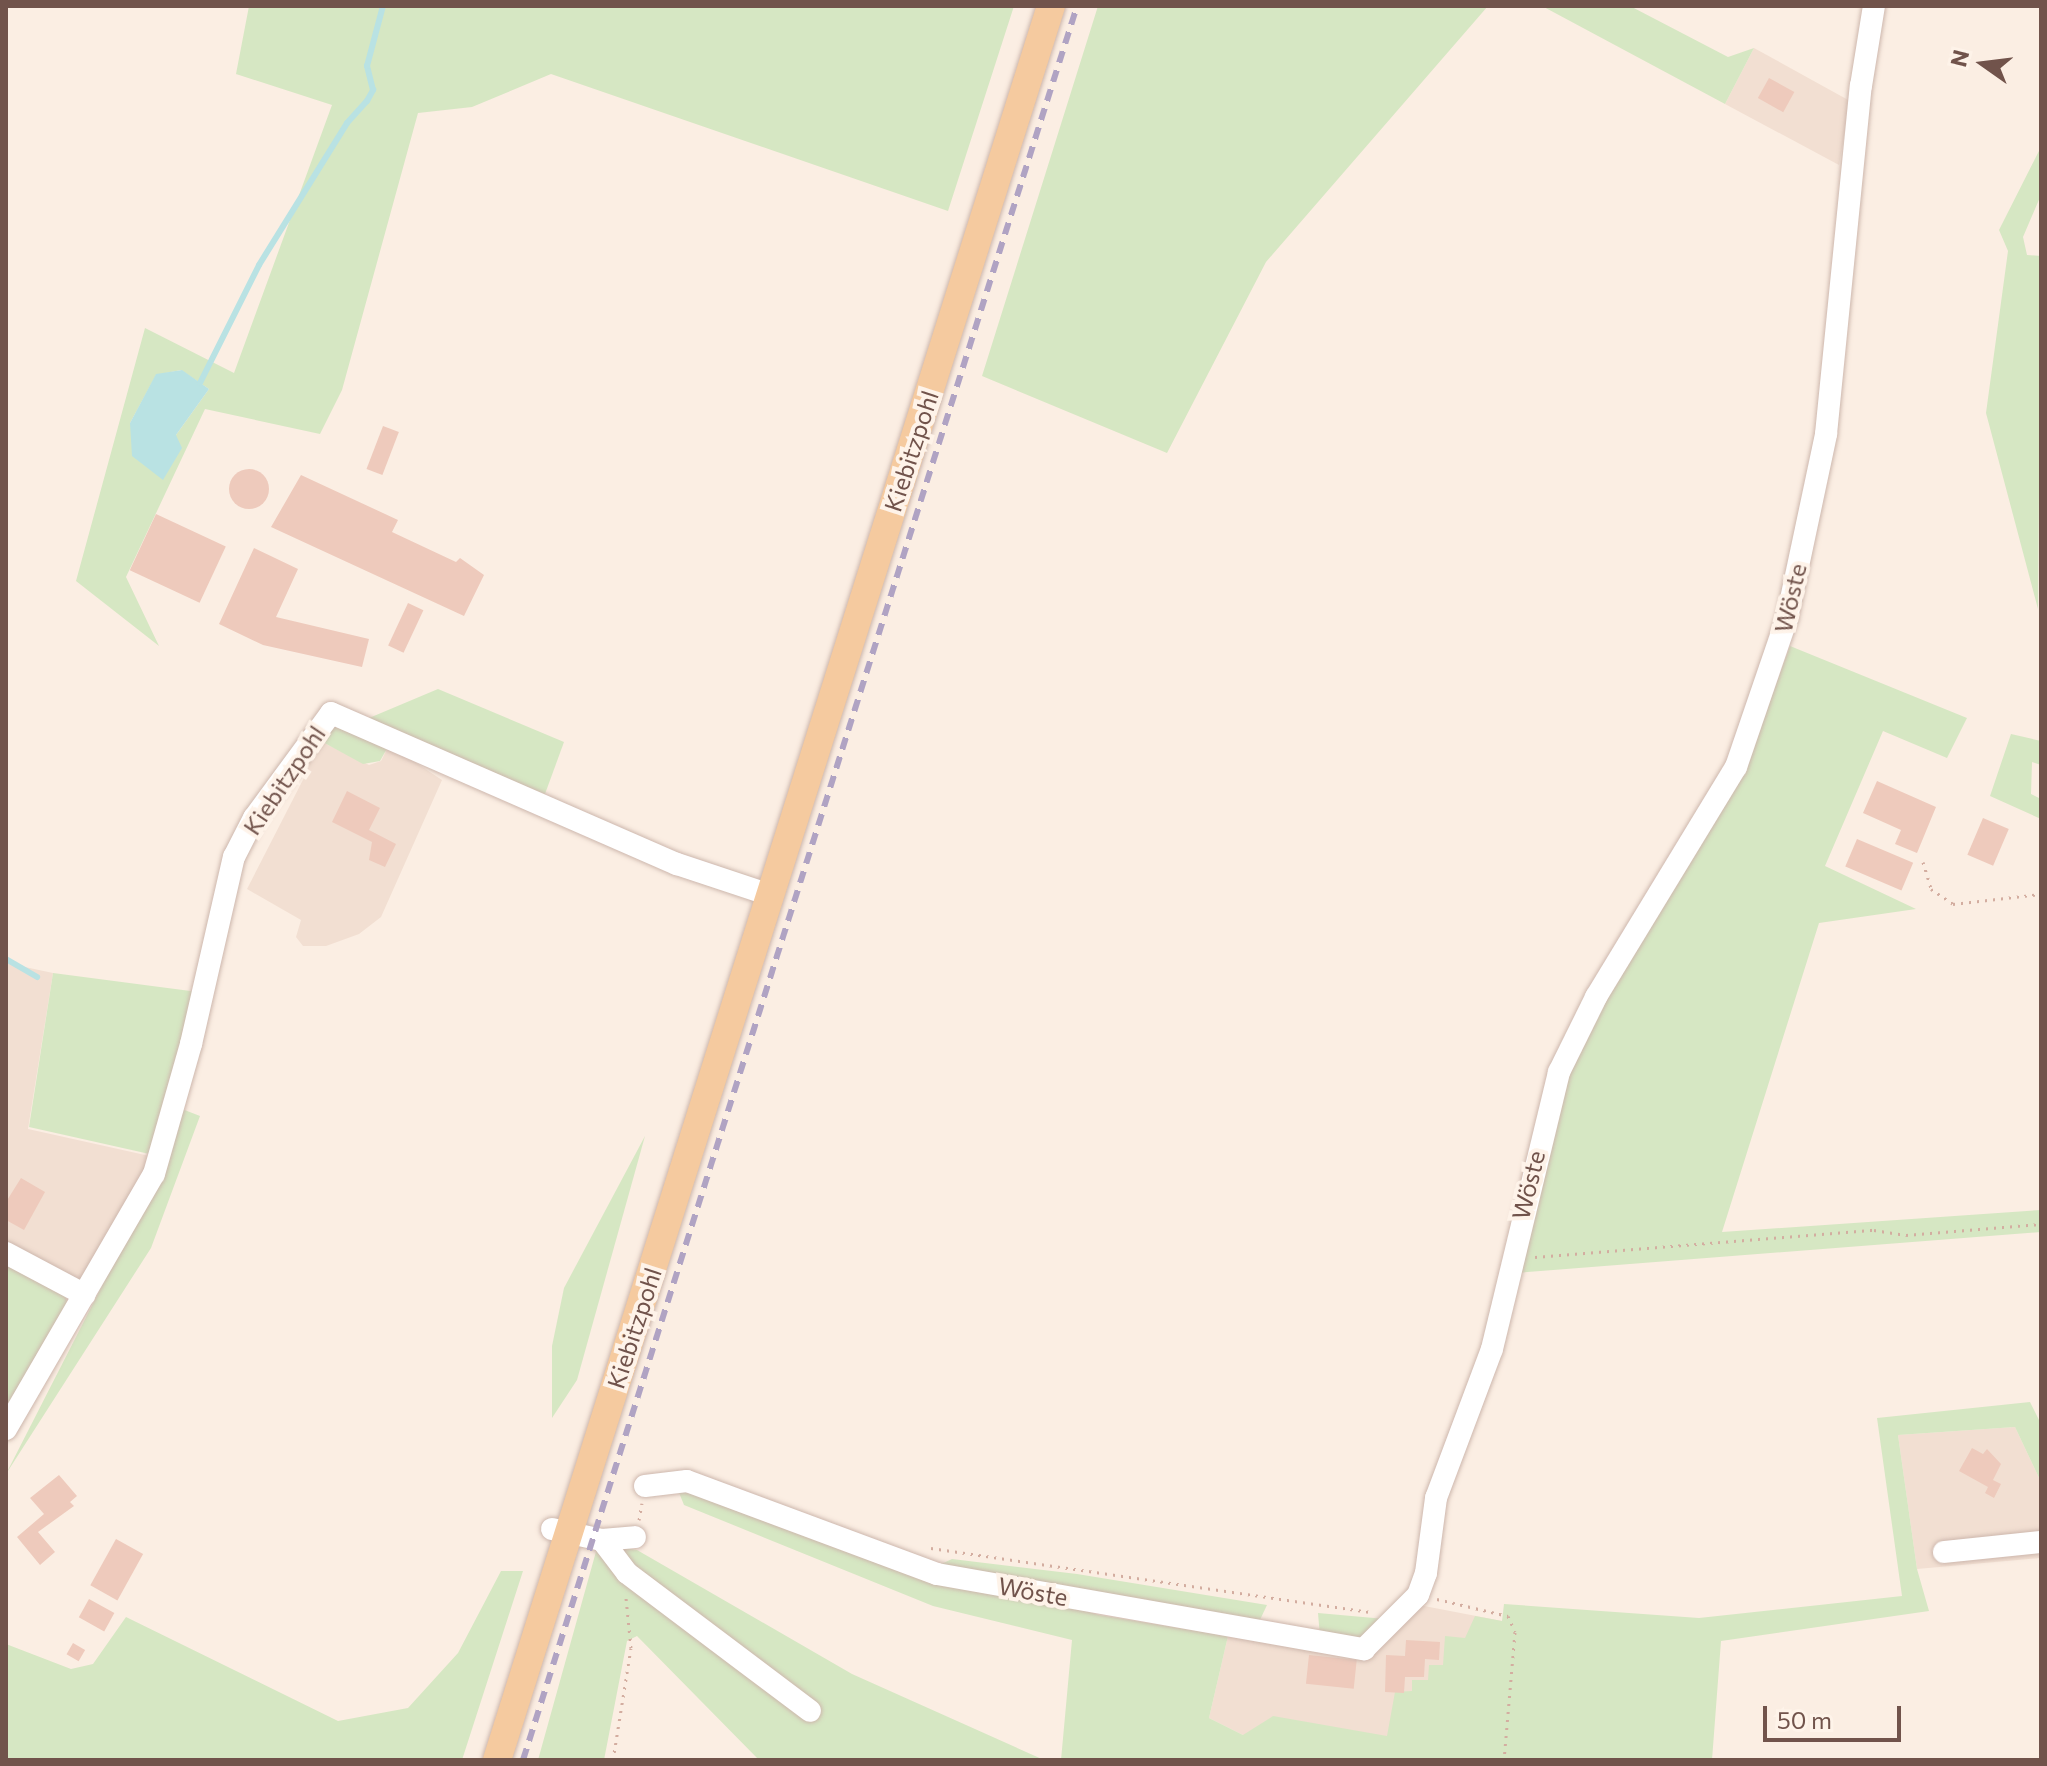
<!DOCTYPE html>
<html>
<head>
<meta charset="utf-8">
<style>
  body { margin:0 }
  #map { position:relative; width:2047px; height:1766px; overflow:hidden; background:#fbeee3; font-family:Commissioner,sans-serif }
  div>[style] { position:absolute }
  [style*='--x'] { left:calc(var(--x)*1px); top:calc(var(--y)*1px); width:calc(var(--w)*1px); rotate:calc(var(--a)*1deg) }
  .residential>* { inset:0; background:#f2dfd2 }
  .green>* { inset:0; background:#d6e7c3 }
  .water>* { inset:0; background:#b9e2e3 }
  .stream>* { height:6px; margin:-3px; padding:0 3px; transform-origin:3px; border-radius:3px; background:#b9e2e3 }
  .building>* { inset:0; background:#eecabc; transform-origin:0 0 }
  .round { border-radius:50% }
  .path>* { height:3px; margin-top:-1.5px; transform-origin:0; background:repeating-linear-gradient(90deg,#d3ada0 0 2px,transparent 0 8px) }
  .roads { filter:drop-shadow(0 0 2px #cdb7ad) drop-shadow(0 0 2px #cdb7ad) }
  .minor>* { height:22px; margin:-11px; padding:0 11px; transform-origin:11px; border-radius:11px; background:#fff }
  .major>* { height:28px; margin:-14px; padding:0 14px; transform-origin:14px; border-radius:14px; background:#f5ca9f }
  .rail>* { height:6px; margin-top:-3px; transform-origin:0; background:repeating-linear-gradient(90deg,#b0a3c3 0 12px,transparent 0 20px) }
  span { translate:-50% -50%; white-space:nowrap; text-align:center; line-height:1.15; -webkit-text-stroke:8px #fef3e9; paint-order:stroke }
  .street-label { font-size:24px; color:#71534b }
  .frame { position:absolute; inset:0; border:8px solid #71534b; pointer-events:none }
  .north { position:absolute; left:1943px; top:24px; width:80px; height:80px; -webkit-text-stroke:6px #fef3e9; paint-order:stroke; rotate:284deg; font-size:22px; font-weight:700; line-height:32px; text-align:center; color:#71534b }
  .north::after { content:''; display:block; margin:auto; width:28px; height:36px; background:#71534b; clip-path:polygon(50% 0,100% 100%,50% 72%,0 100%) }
  .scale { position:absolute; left:1763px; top:1706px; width:138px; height:36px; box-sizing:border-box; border:4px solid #71534b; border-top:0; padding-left:10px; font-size:24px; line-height:28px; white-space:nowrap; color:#71534b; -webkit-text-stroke:6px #fef3e9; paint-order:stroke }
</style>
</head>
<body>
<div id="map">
  <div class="residential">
    <i style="clip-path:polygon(1754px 48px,1850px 101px,1839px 165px,1725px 104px)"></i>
    <i style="clip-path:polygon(318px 740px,369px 765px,381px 761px,389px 745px,442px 780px,381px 917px,359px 934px,326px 946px,303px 946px,296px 937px,301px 920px,247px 889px,307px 772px,297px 766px)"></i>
    <i style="clip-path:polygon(6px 963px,53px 973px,28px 1129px,154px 1157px,90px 1280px,74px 1283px,6px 1246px)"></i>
    <i style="clip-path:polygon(2015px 1427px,2041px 1482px,2041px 1558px,1917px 1569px,1898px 1435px)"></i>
    <i style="clip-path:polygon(1419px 1605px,1502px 1621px,1495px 1760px,1243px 1735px,1209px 1718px,1228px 1636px,1367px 1656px)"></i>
  </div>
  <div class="green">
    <i style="clip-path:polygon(evenodd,249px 6px,1014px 6px,948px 211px,551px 74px,472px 107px,418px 113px,342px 390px,320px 434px,205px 409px,126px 577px,159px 646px,76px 581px,145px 328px,234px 373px,332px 105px,236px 74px,249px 6px,181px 370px,209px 389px,176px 435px,130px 423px,156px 375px,181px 370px)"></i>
    <i style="clip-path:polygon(1098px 6px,1488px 6px,1266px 262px,1167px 453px,982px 376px)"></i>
    <i style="clip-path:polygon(1542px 6px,1630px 6px,1728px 57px,1754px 48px,1725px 104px)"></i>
    <i style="clip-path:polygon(2041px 147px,2041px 195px,2023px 237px,2027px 255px,2041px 256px,2038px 609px,1986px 413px,2008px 251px,1999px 230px)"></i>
    <i style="clip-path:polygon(1790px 646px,1967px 718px,1947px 758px,1883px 731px,1825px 866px,1916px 909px,1819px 923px,1722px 1232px,2041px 1210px,2041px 1232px,1515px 1273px,1559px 1095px,1600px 1001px,1749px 759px)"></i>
    <i style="clip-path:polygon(438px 689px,564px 742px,545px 794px,362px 721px)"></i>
    <i style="clip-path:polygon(337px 719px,389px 745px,380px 761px,363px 764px,319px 740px)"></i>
    <i style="clip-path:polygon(2011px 734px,2041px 741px,2041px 765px,2032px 762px,2031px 794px,2041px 799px,2041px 819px,1990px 796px)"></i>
    <i style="clip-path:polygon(53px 973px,198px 992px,154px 1155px,29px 1127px)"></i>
    <i style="clip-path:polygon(182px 1109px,200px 1116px,151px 1248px,6px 1474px,128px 1235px)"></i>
    <i style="clip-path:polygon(645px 1136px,577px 1380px,552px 1418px,552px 1346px,564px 1288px)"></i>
    <i style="clip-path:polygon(6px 1261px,64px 1292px,69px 1309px,6px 1410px)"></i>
    <i style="clip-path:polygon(2030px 1402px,2041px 1424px,2041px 1482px,2015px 1427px,1898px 1435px,1917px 1569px,1929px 1611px,1721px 1641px,1712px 1760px,1061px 1760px,1072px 1640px,933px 1606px,684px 1505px,678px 1490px,1099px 1615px,1228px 1636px,1209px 1718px,1243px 1735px,1273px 1716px,1387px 1736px,1395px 1692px,1412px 1691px,1412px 1680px,1428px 1680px,1429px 1665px,1443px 1665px,1445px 1636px,1465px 1638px,1475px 1616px,1502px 1621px,1504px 1604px,1699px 1618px,1902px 1596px,1877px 1418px)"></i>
    <i style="clip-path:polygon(607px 1545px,637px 1550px,852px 1674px,1044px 1760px,759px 1760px,637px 1636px,627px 1641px,604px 1760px,538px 1760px,597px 1548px)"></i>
    <i style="clip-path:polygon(952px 1559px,1077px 1574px,1267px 1605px,1258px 1624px,937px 1566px)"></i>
    <i style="clip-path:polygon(501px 1571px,523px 1571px,462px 1760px,6px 1760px,6px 1644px,71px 1669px,93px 1664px,126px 1617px,338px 1721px,408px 1708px,458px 1653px)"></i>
    <i style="clip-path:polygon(1318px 1613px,1385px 1619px,1359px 1643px,1320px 1637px)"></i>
  </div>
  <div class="water">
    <i style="clip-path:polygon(182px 370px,209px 389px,176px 435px,182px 448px,163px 480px,132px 456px,130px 423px,156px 374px)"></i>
  </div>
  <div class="stream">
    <i style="--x:200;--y:383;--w:132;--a:-63.4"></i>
    <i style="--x:259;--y:265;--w:167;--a:-58.2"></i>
    <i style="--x:347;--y:123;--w:30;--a:-48"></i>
    <i style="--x:367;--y:101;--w:13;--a:-61"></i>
    <i style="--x:373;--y:90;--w:25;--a:-104"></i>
    <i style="--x:367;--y:66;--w:62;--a:-75.1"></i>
    <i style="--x:6;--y:959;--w:36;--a:30"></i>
  </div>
  <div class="building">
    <i style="left:1769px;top:78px;width:29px;height:23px;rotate:29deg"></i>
    <i style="left:383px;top:426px;width:17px;height:46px;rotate:21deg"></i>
    <i class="round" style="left:229px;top:469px;width:40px;height:40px"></i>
    <i style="clip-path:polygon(301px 475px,398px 520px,392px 532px,456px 562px,460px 558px,484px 575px,464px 616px,271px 527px)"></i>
    <i style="left:156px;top:514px;width:77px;height:62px;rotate:25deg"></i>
    <i style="clip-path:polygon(254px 548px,298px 569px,276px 617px,369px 639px,362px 667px,263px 645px,219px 624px)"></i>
    <i style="left:408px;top:603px;width:17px;height:47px;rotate:25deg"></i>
    <i style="clip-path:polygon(1877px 781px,1936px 807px,1917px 853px,1895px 844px,1901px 830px,1863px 813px)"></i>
    <i style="clip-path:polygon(347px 791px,380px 808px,369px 830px,396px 844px,385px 867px,369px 860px,372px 842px,332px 822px)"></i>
    <i style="left:1983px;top:818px;width:28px;height:40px;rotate:23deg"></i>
    <i style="left:1857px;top:839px;width:61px;height:30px;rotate:23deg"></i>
    <i style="clip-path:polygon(21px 1178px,45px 1192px,24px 1230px,6px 1220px,6px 1202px)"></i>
    <i style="clip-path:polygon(1972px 1448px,1983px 1454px,1987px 1449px,2001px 1464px,1993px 1480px,2001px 1484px,1994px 1498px,1985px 1493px,1988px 1487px,1959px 1471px)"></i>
    <i style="clip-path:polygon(59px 1475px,77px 1496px,70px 1502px,74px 1506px,38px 1532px,55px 1552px,40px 1565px,17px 1537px,44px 1514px,30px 1498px)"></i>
    <i style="left:116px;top:1539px;width:31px;height:53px;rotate:29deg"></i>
    <i style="left:89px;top:1599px;width:29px;height:21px;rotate:29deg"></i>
    <i style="clip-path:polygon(1406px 1640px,1440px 1642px,1439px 1660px,1425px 1659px,1424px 1677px,1405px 1677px,1404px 1693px,1385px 1692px,1386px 1655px,1405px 1656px)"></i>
    <i style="left:73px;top:1643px;width:14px;height:13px;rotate:30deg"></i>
    <i style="left:1309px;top:1655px;width:48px;height:29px;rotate:6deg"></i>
  </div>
  <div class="path">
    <i style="--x:1923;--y:862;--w:28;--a:73"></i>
    <i style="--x:1931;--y:889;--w:27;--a:34"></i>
    <i style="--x:1953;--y:904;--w:89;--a:-6.5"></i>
    <i style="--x:1535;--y:1257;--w:340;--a:-4.6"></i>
    <i style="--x:1874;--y:1230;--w:32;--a:9"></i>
    <i style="--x:1906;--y:1235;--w:135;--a:-4.7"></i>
    <i style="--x:639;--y:1520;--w:17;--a:-80"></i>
    <i style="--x:931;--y:1548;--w:444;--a:8.3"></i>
    <i style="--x:1437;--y:1599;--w:73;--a:13.5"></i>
    <i style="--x:1508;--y:1616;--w:17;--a:66"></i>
    <i style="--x:1515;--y:1632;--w:128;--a:94.9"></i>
    <i style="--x:613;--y:1760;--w:113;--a:-80.9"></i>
    <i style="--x:631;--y:1648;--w:50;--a:-95.7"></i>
  </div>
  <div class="roads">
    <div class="minor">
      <i style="--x:6;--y:1253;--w:89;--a:28"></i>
      <i style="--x:6;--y:1429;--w:295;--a:-59.9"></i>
      <i style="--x:154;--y:1174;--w:135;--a:-74.1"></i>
      <i style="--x:191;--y:1044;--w:192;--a:-77.1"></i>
      <i style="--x:234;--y:857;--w:44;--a:-62.9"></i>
      <i style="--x:254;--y:818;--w:130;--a:-53.7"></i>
      <i style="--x:331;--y:713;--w:378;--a:23.6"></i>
      <i style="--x:677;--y:864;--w:98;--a:18.4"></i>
      <i style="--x:645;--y:1486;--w:42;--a:-6.8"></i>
      <i style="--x:687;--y:1481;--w:267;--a:20.4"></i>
      <i style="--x:937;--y:1574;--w:434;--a:10"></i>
      <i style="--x:1364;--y:1649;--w:76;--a:-45"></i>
      <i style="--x:1418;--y:1595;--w:23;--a:-70"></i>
      <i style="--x:1426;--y:1573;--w:76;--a:-82.4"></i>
      <i style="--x:1436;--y:1498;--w:159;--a:-69.4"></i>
      <i style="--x:1492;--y:1349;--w:285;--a:-76.4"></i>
      <i style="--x:1559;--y:1072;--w:84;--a:-63.7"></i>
      <i style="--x:1596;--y:997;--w:269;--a:-58.7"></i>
      <i style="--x:1736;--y:767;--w:157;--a:-71.1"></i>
      <i style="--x:1787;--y:618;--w:188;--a:-78"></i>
      <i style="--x:1826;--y:434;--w:350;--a:-84.3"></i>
      <i style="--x:1861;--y:86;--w:81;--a:-80.8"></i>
      <i style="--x:552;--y:1529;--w:51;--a:12.4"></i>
      <i style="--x:602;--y:1540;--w:33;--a:-5"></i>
      <i style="--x:602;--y:1540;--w:41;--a:52.9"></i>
      <i style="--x:627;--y:1573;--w:229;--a:37"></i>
      <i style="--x:1944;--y:1552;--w:98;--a:-5.9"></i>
    </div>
    <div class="major">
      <i style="--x:497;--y:1760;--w:1839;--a:-72.47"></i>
    </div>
  </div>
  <div class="rail">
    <i style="--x:523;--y:1760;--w:1839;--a:-72.47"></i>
  </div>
  <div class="street-label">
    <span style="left:911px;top:451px;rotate:-72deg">Kiebitzpohl</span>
    <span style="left:1790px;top:598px;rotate:-77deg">Wöste</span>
    <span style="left:284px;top:780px;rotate:-56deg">Kiebitzpohl</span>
    <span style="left:1528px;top:1185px;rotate:-76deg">Wöste</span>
    <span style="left:634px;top:1328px;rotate:-72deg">Kiebitzpohl</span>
    <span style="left:1033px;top:1591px;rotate:10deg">Wöste</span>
  </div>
  <div class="frame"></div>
  <div class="north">N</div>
  <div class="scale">50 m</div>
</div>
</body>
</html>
